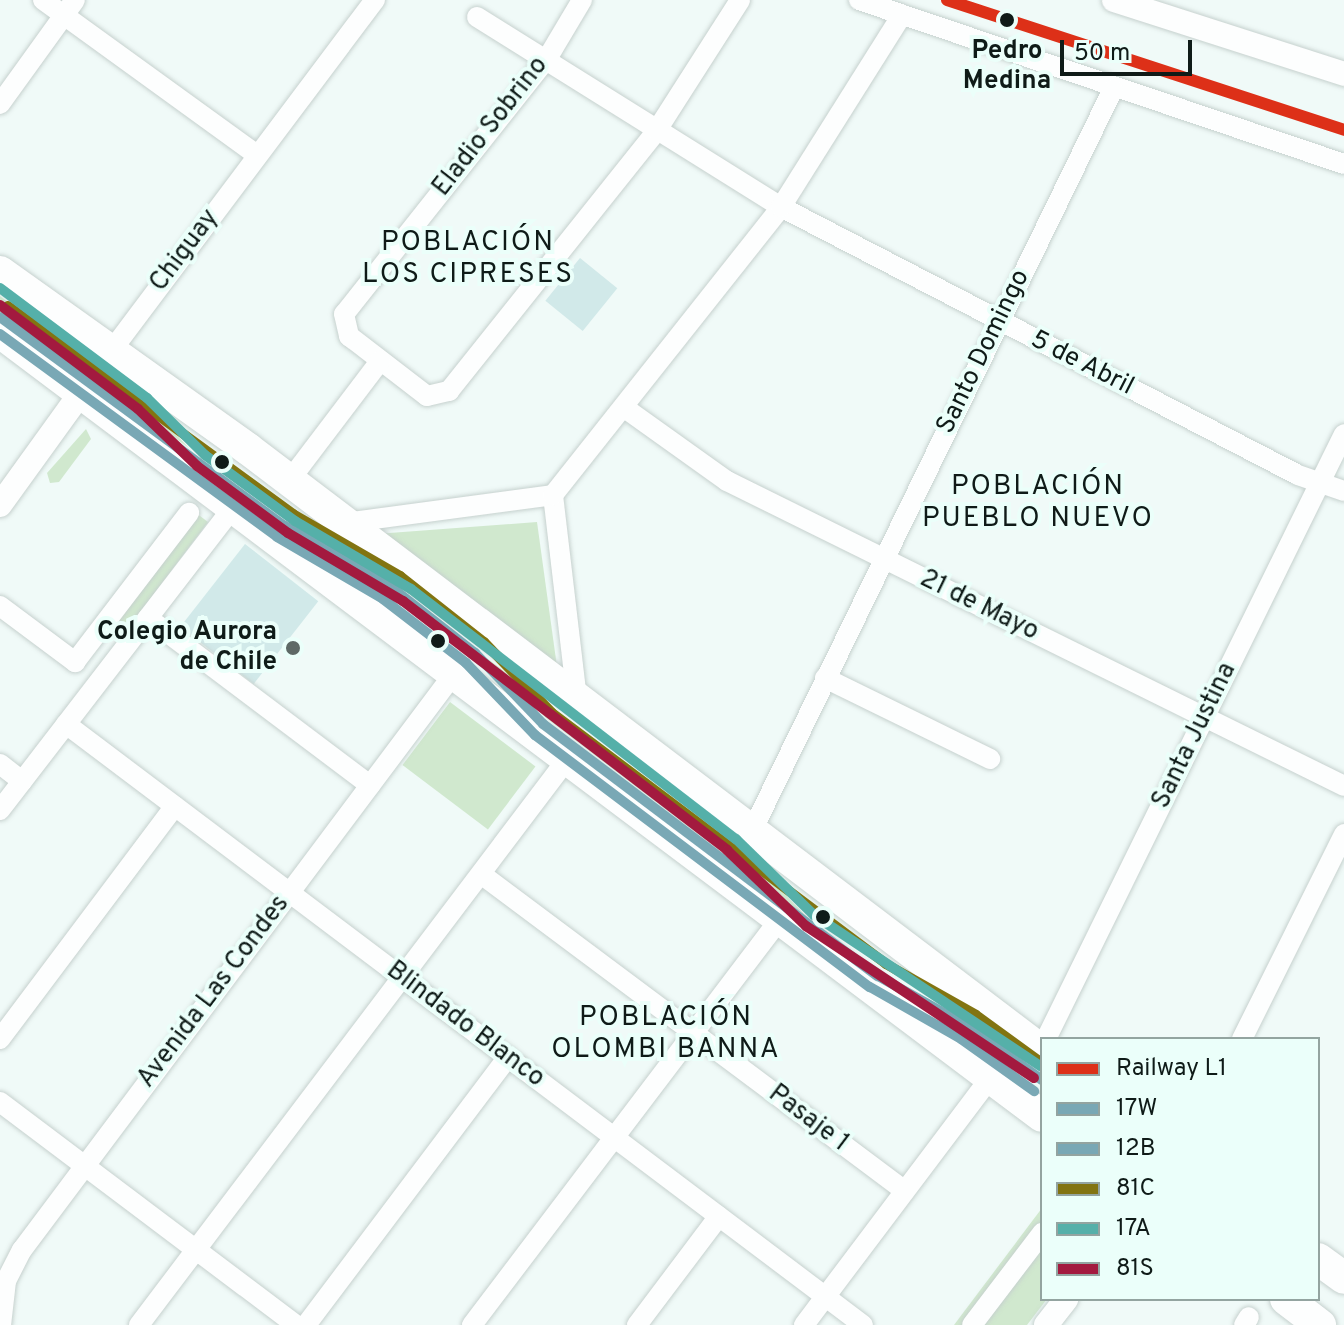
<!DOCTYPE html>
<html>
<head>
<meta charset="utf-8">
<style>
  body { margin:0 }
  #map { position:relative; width:1344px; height:1325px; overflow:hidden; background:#f0faf8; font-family:Overpass,sans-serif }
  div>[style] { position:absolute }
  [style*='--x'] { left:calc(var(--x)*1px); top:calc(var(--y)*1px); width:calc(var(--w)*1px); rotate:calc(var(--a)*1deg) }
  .green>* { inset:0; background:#d0e8ce; transform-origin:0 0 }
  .building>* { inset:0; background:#d1e9e9; transform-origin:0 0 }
  .roads { filter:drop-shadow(0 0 2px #c6d1ce) drop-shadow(0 0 2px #c6d1ce) }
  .minor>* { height:20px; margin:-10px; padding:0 10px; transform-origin:10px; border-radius:10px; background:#fdfefe }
  .tertiary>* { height:24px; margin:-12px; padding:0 12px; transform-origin:12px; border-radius:12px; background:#fdfefe }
  .primary>* { height:32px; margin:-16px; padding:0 16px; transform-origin:16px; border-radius:16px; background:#fdfefe }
  .bus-1>* { height:10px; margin:-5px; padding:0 5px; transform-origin:5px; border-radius:5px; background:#79a8b5 }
  .bus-2>* { height:10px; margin:-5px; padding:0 5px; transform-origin:5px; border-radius:5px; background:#79a8b5 }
  .bus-3>* { height:10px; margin:-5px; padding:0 5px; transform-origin:5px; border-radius:5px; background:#827411 }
  .bus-4>* { height:10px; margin:-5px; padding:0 5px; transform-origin:5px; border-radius:5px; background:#55b0a9 }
  .bus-5>* { height:10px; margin:-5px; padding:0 5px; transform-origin:5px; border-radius:5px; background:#a31a3f }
  .rail-1>* { height:12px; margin:-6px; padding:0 6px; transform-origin:6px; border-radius:6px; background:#dd3018 }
  .dots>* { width:22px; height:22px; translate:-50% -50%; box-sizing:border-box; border:4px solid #ebfffa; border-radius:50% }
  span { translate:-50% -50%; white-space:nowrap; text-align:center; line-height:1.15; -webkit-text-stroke:8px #ebfffa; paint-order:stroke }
  .stop-label { font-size:26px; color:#0f1b18; font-weight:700 }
  .street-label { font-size:26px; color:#0f1b18 }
  .poi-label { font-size:26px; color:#0f1b18; font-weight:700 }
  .right { translate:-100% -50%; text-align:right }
  .neighbourhood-label { font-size:28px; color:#0f1b18; letter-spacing:2px }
  .legend { position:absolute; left:1040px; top:1037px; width:280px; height:264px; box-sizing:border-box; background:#ebfffa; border:2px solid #93a4a0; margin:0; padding:10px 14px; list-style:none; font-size:24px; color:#0f1b18 }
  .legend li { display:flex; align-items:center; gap:16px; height:40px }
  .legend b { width:40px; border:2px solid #93a4a0 }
  .scale { position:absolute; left:1060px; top:40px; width:132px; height:36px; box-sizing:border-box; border:4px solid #0f1b18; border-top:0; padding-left:10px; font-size:24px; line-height:28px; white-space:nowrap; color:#0f1b18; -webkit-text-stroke:6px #ebfffa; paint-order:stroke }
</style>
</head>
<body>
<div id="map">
  <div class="green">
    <i style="left:0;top:296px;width:90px;height:13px;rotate:37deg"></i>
    <i style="clip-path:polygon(130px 394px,158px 416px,189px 448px,123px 401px)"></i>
    <i style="clip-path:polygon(86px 429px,91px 439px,59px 482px,50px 483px,47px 473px)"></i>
    <i style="left:196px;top:513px;width:15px;height:150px;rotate:37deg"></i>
    <i style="clip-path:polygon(537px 522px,557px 667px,376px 534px)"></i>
    <i style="clip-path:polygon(484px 656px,738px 846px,809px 919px,545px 717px)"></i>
    <i style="left:450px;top:702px;width:107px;height:79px;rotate:37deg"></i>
    <i style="clip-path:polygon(1042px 1208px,1047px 1299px,1027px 1325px,954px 1325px)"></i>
  </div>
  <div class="building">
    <i style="left:580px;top:258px;width:48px;height:55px;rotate:39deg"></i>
    <i style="left:245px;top:544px;width:93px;height:105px;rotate:38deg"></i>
  </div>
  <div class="roads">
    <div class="minor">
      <i style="--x:43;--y:0;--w:264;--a:35.9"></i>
      <i style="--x:582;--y:0;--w:66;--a:120.8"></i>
      <i style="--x:548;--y:57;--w:328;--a:128.4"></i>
      <i style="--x:344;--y:314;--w:23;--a:77"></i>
      <i style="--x:349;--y:336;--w:98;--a:37.6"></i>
      <i style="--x:427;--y:396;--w:23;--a:-13"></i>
      <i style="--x:449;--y:391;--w:334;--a:-51.4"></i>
      <i style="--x:657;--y:130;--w:154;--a:-57.4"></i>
      <i style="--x:859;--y:0;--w:512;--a:18.68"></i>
      <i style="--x:477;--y:17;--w:358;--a:32"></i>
      <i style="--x:781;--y:207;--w:582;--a:27.4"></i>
      <i style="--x:1298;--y:475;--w:49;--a:19.2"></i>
      <i style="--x:0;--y:104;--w:128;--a:-54.2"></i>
      <i style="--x:109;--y:354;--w:443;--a:-53.1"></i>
      <i style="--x:626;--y:409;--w:124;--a:35.5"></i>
      <i style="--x:727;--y:481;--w:688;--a:26.3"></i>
      <i style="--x:289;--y:481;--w:151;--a:-52.8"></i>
      <i style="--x:553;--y:495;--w:206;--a:83.3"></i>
      <i style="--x:344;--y:523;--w:211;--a:-7.6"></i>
      <i style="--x:553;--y:495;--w:367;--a:-51.6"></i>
      <i style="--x:781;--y:207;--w:227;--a:-57.8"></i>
      <i style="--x:0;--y:606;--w:94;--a:36.7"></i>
      <i style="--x:75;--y:662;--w:188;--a:-52.6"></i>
      <i style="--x:148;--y:618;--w:278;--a:37"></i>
      <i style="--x:825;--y:678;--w:184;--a:26.1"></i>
      <i style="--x:66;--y:724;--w:998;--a:37.02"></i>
      <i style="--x:0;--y:764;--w:28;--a:38"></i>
      <i style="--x:0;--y:810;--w:384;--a:-52.4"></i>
      <i style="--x:751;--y:833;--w:827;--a:-64.05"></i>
      <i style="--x:481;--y:874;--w:529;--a:36.78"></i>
      <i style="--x:0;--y:1039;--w:291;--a:-53.1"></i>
      <i style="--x:1046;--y:1039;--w:674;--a:-63.78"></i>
      <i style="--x:1242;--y:1039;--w:229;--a:-63.5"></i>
      <i style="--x:0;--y:1102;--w:371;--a:37"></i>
      <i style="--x:1;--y:1325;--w:44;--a:-83.5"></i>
      <i style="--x:6;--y:1281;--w:35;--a:-63"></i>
      <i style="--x:22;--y:1250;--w:722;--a:-53.16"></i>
      <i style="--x:139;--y:1325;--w:711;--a:-52.89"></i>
      <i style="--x:306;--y:1325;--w:336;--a:-53"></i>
      <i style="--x:472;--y:1325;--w:510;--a:-52.82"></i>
      <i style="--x:637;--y:1325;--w:136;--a:-53"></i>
      <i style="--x:804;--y:1325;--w:311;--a:-53"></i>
      <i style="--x:972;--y:1325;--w:116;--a:-52.7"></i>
      <i style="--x:1244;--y:1325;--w:9;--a:-58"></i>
    </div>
    <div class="tertiary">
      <i style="--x:1114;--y:0;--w:242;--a:17.8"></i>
      <i style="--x:0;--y:505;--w:186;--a:-54.2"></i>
      <i style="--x:1046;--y:1325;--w:33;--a:-52"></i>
    </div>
    <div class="primary">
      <i style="--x:0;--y:272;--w:305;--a:35.5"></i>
      <i style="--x:248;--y:449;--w:996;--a:37.17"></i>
      <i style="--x:0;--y:332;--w:1304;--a:36.96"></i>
      <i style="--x:1318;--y:1259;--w:32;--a:36"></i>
      <i style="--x:1286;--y:1299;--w:43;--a:37.4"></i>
    </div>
  </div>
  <div class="bus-1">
    <i style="--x:0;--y:317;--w:353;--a:36.3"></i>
    <i style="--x:285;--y:526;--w:122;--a:29.9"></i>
    <i style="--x:391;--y:587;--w:107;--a:38.2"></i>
    <i style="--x:475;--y:653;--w:98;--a:46.2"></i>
    <i style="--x:543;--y:724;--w:419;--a:37"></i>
    <i style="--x:878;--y:976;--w:104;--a:29.3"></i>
    <i style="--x:969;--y:1027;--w:90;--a:36"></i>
  </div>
  <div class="bus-2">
    <i style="--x:0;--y:334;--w:343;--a:36.2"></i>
    <i style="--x:277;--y:537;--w:123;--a:30.3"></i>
    <i style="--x:383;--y:599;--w:105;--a:37.6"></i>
    <i style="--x:466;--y:663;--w:100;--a:46.2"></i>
    <i style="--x:535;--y:735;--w:419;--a:37"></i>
    <i style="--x:870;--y:987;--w:105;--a:29.7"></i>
    <i style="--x:961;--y:1039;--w:90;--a:35.5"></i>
  </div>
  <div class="bus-3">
    <i style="--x:8;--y:306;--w:353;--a:36.1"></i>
    <i style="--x:293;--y:514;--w:124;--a:30.1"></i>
    <i style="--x:400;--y:576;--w:107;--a:38.2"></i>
    <i style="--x:484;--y:642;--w:98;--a:46.2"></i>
    <i style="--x:552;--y:713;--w:418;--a:36.9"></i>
    <i style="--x:886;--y:964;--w:103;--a:29.5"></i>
    <i style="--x:976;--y:1015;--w:82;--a:36"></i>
  </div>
  <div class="bus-4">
    <i style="--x:0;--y:288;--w:184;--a:36.8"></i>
    <i style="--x:147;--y:398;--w:81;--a:44.5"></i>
    <i style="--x:205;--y:455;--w:112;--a:36.3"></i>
    <i style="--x:295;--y:521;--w:134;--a:30.4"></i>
    <i style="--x:411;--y:589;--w:410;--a:37.6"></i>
    <i style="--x:736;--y:839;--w:109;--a:44.3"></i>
    <i style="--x:814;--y:915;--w:274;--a:33.7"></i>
  </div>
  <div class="bus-5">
    <i style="--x:0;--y:305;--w:173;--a:37"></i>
    <i style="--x:138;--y:409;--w:82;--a:44"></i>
    <i style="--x:197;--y:466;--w:113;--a:36.4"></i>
    <i style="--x:288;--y:533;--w:134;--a:30.6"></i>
    <i style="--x:403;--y:601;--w:409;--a:37.5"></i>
    <i style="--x:727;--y:850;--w:110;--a:43.9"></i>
    <i style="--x:806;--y:926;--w:274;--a:33.7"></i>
  </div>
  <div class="rail-1">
    <i style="--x:947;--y:0;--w:418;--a:18.1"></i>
  </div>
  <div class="dots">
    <i style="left:1007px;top:20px;background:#0f1b18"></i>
    <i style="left:222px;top:462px;background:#0f1b18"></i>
    <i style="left:438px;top:641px;background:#0f1b18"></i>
    <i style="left:293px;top:648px;background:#5e6966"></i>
    <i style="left:823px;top:917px;background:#0f1b18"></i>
  </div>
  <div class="stop-label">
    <span style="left:1007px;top:67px">Pedro<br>Medina</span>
  </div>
  <div class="street-label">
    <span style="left:491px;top:127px;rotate:-52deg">Eladio Sobrino</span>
    <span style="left:185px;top:251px;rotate:-53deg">Chiguay</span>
    <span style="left:984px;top:352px;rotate:-64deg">Santo Domingo</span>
    <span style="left:1082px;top:364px;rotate:27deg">5 de Abril</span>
    <span style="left:979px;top:606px;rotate:26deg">21 de Mayo</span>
    <span style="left:1195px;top:736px;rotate:-64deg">Santa Justina</span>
    <span style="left:214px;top:992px;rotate:-53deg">Avenida Las Condes</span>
    <span style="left:465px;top:1025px;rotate:37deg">Blindado Blanco</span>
    <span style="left:808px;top:1119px;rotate:37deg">Pasaje 1</span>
  </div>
  <div class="poi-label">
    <span class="right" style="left:277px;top:648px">Colegio Aurora<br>de Chile</span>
  </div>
  <div class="neighbourhood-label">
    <span style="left:468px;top:259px">POBLACIÓN<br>LOS CIPRESES</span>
    <span style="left:1038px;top:503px">POBLACIÓN<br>PUEBLO NUEVO</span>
    <span style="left:666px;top:1034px">POBLACIÓN<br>OLOMBI BANNA</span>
  </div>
  <ul class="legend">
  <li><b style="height:10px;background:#dd3018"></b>Railway L1</li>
  <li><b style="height:10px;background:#79a8b5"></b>17W</li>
  <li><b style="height:10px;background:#79a8b5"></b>12B</li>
  <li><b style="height:10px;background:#827411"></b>81C</li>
  <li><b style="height:10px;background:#55b0a9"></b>17A</li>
  <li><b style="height:10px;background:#a31a3f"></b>81S</li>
  </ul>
  <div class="scale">50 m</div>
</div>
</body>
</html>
